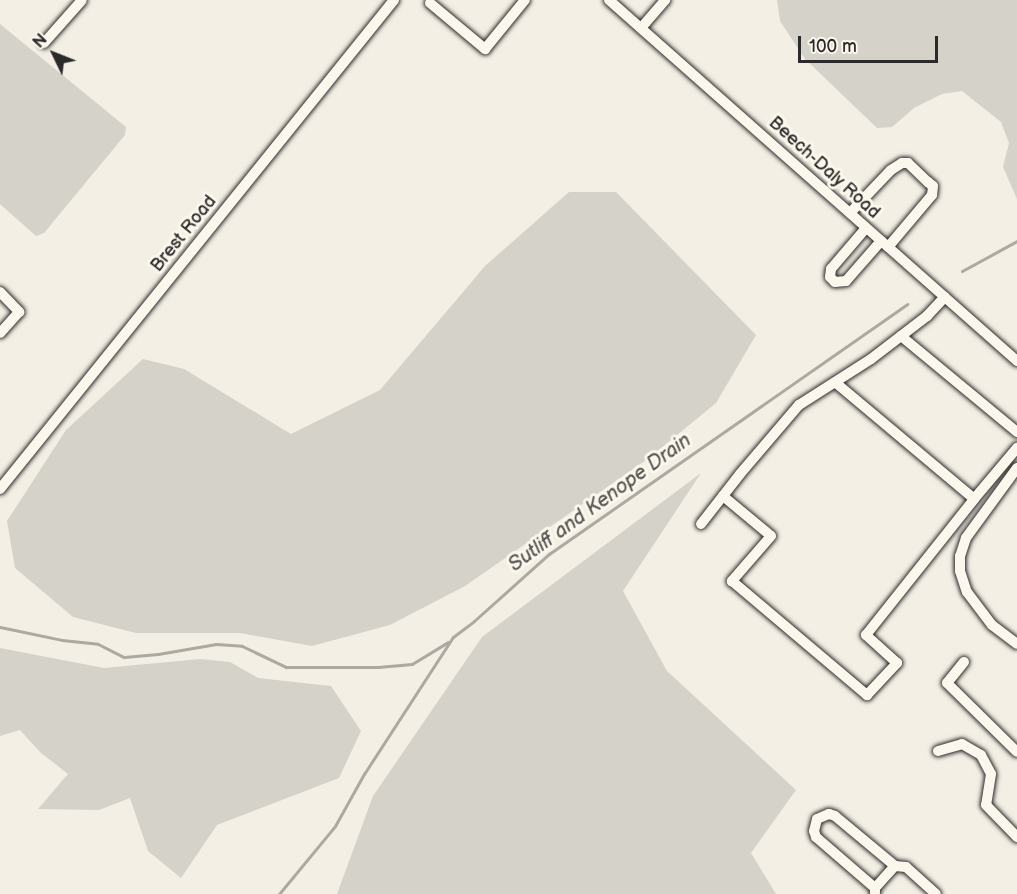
<!DOCTYPE html>
<html>
<head>
<meta charset="utf-8">
<style>
  body { margin:0 }
  #map { position:relative; width:1017px; height:894px; overflow:hidden; background:#f3efe4; font-family:"Balsamiq Sans",sans-serif }
  div>[style] { position:absolute }
  [style*='--x'] { left:calc(var(--x)*1px); top:calc(var(--y)*1px); width:calc(var(--w)*1px); rotate:calc(var(--a)*1deg) }
  .green>* { inset:0; background:#d5d2c9 }
  .stream>* { height:3px; margin:-1.5px; padding:0 1.5px; transform-origin:1.5px; border-radius:1.5px; background:#aca9a2 }
  .roads { filter:drop-shadow(0 0 2px #2b2b2b) drop-shadow(0 0 2px #2b2b2b) }
  .minor>* { height:10px; margin:-5px; padding:0 5px; transform-origin:5px; border-radius:5px; background:#fbf7ec }
  span { translate:-50% -50%; white-space:nowrap; text-align:center; line-height:1.15; -webkit-text-stroke:6px #fbf7ec; paint-order:stroke }
  .street-label { font-size:18px; color:#2b2b2b }
  .water-label { font-size:20px; color:#585755; font-style:italic }
  .north { position:absolute; left:24px; top:24px; width:60px; height:60px; -webkit-text-stroke:4px #fbf7ec; paint-order:stroke; rotate:313deg; font-size:16px; font-weight:700; line-height:24px; text-align:center; color:#2b2b2b }
  .north::after { content:''; display:block; margin:auto; width:21px; height:27px; background:#2b2b2b; clip-path:polygon(50% 0,100% 100%,50% 72%,0 100%) }
  .scale { position:absolute; left:798px; top:36px; width:140px; height:27px; box-sizing:border-box; border:3px solid #2b2b2b; border-top:0; padding-left:8px; font-size:18px; line-height:21px; white-space:nowrap; color:#2b2b2b; -webkit-text-stroke:4px #fbf7ec; paint-order:stroke }
</style>
</head>
<body>
<div id="map">
  <div class="green">
    <i style="clip-path:polygon(777px 0,1017px 0,1017px 199px,1003px 167px,1009px 143px,1001px 122px,962px 91px,942px 94px,914px 108px,892px 127px,877px 128px,805px 59px,780px 21px)"></i>
    <i style="clip-path:polygon(0 24px,126px 127px,125px 135px,44px 233px,36px 236px,0 204px)"></i>
    <i style="clip-path:polygon(569px 192px,616px 192px,756px 335px,716px 403px,649px 458px,465px 586px,390px 625px,312px 646px,240px 633px,136px 633px,73px 617px,15px 568px,7px 521px,66px 430px,143px 359px,184px 369px,291px 434px,380px 390px,485px 266px)"></i>
    <i style="clip-path:polygon(701px 473px,623px 591px,667px 671px,796px 790px,751px 853px,776px 894px,337px 894px,373px 796px,482px 637px)"></i>
    <i style="clip-path:polygon(0 648px,104px 668px,200px 659px,230px 662px,258px 678px,331px 686px,361px 731px,339px 778px,217px 825px,181px 878px,148px 851px,130px 798px,99px 810px,38px 809px,68px 774px,40px 752px,20px 730px,0 736px)"></i>
  </div>
  <div class="stream">
    <i style="--x:962;--y:271;--w:63;--a:-28.6"></i>
    <i style="--x:0;--y:627;--w:63;--a:11.8"></i>
    <i style="--x:62;--y:640;--w:36;--a:6"></i>
    <i style="--x:98;--y:644;--w:29;--a:27"></i>
    <i style="--x:124;--y:657;--w:34;--a:-5"></i>
    <i style="--x:158;--y:654;--w:59;--a:-9.8"></i>
    <i style="--x:216;--y:644;--w:26;--a:4"></i>
    <i style="--x:242;--y:646;--w:49;--a:25.5"></i>
    <i style="--x:286;--y:667;--w:92;--a:0"></i>
    <i style="--x:378;--y:667;--w:34;--a:-5"></i>
    <i style="--x:412;--y:664;--w:42;--a:-31.4"></i>
    <i style="--x:279;--y:894;--w:88;--a:-50.5"></i>
    <i style="--x:335;--y:826;--w:60;--a:-60.9"></i>
    <i style="--x:364;--y:774;--w:163;--a:-57"></i>
    <i style="--x:453;--y:637;--w:26;--a:-37"></i>
    <i style="--x:474;--y:621;--w:101;--a:-41.8"></i>
    <i style="--x:549;--y:554;--w:437;--a:-34.9"></i>
  </div>
  <div class="roads">
    <div class="minor">
      <i style="--x:609;--y:0;--w:545;--a:41.5"></i>
      <i style="--x:430;--y:3;--w:72;--a:39.9"></i>
      <i style="--x:485;--y:49;--w:63;--a:-50.8"></i>
      <i style="--x:641;--y:28;--w:37;--a:-49"></i>
      <i style="--x:44;--y:43;--w:57;--a:-48.5"></i>
      <i style="--x:850;--y:213;--w:59;--a:-46.4"></i>
      <i style="--x:891;--y:170;--w:13;--a:-32"></i>
      <i style="--x:902;--y:163;--w:6;--a:0"></i>
      <i style="--x:908;--y:163;--w:28;--a:44"></i>
      <i style="--x:928;--y:182;--w:6;--a:39"></i>
      <i style="--x:933;--y:186;--w:9;--a:96"></i>
      <i style="--x:932;--y:195;--w:68;--a:130.2"></i>
      <i style="--x:866;--y:228;--w:54;--a:130.5"></i>
      <i style="--x:831;--y:269;--w:8;--a:97"></i>
      <i style="--x:830;--y:277;--w:7;--a:45"></i>
      <i style="--x:835;--y:282;--w:11;--a:-5"></i>
      <i style="--x:846;--y:281;--w:53;--a:-48.8"></i>
      <i style="--x:0;--y:292;--w:28;--a:46"></i>
      <i style="--x:19;--y:312;--w:28;--a:132"></i>
      <i style="--x:901;--y:336;--w:151;--a:39.6"></i>
      <i style="--x:836;--y:383;--w:180;--a:40"></i>
      <i style="--x:974;--y:499;--w:67;--a:-49.9"></i>
      <i style="--x:1017;--y:468;--w:87;--a:126.1"></i>
      <i style="--x:966;--y:538;--w:19;--a:108"></i>
      <i style="--x:960;--y:556;--w:15;--a:90"></i>
      <i style="--x:960;--y:571;--w:22;--a:72"></i>
      <i style="--x:967;--y:592;--w:41;--a:52.9"></i>
      <i style="--x:992;--y:625;--w:31;--a:37"></i>
      <i style="--x:0;--y:489;--w:628;--a:-51.14"></i>
      <i style="--x:723;--y:496;--w:62;--a:39.8"></i>
      <i style="--x:771;--y:536;--w:60;--a:130.9"></i>
      <i style="--x:732;--y:581;--w:177;--a:40.2"></i>
      <i style="--x:867;--y:695;--w:44;--a:-46.8"></i>
      <i style="--x:897;--y:663;--w:42;--a:-137.9"></i>
      <i style="--x:866;--y:635;--w:174;--a:-51.5"></i>
      <i style="--x:701;--y:524;--w:63;--a:-52"></i>
      <i style="--x:740;--y:474;--w:91;--a:-49.5"></i>
      <i style="--x:799;--y:405;--w:85;--a:-32.6"></i>
      <i style="--x:871;--y:359;--w:71;--a:-37.5"></i>
      <i style="--x:927;--y:316;--w:26;--a:-47"></i>
      <i style="--x:964;--y:662;--w:27;--a:129"></i>
      <i style="--x:947;--y:683;--w:98;--a:44.6"></i>
      <i style="--x:938;--y:751;--w:25;--a:-16"></i>
      <i style="--x:962;--y:744;--w:22;--a:30"></i>
      <i style="--x:981;--y:755;--w:21;--a:62"></i>
      <i style="--x:991;--y:774;--w:31;--a:99"></i>
      <i style="--x:986;--y:805;--w:45;--a:45.9"></i>
      <i style="--x:875;--y:888;--w:78;--a:-139.2"></i>
      <i style="--x:816;--y:837;--w:6;--a:-108"></i>
      <i style="--x:814;--y:831;--w:12;--a:-76"></i>
      <i style="--x:817;--y:819;--w:13;--a:-23"></i>
      <i style="--x:829;--y:814;--w:6;--a:18"></i>
      <i style="--x:835;--y:816;--w:78;--a:39.8"></i>
      <i style="--x:875;--y:893;--w:5;--a:-90"></i>
      <i style="--x:875;--y:888;--w:30;--a:-48"></i>
      <i style="--x:895;--y:866;--w:11;--a:5"></i>
      <i style="--x:906;--y:867;--w:40;--a:42"></i>
    </div>
  </div>
  <div class="street-label">
    <span style="left:824px;top:168px;rotate:42deg">Beech-Daly Road</span>
    <span style="left:184px;top:234px;rotate:-51deg">Brest Road</span>
  </div>
  <div class="water-label">
    <span style="left:600px;top:503px;rotate:-36deg">Sutliff and Kenope Drain</span>
  </div>
  <div class="north">N</div>
  <div class="scale">100 m</div>
</div>
</body>
</html>
